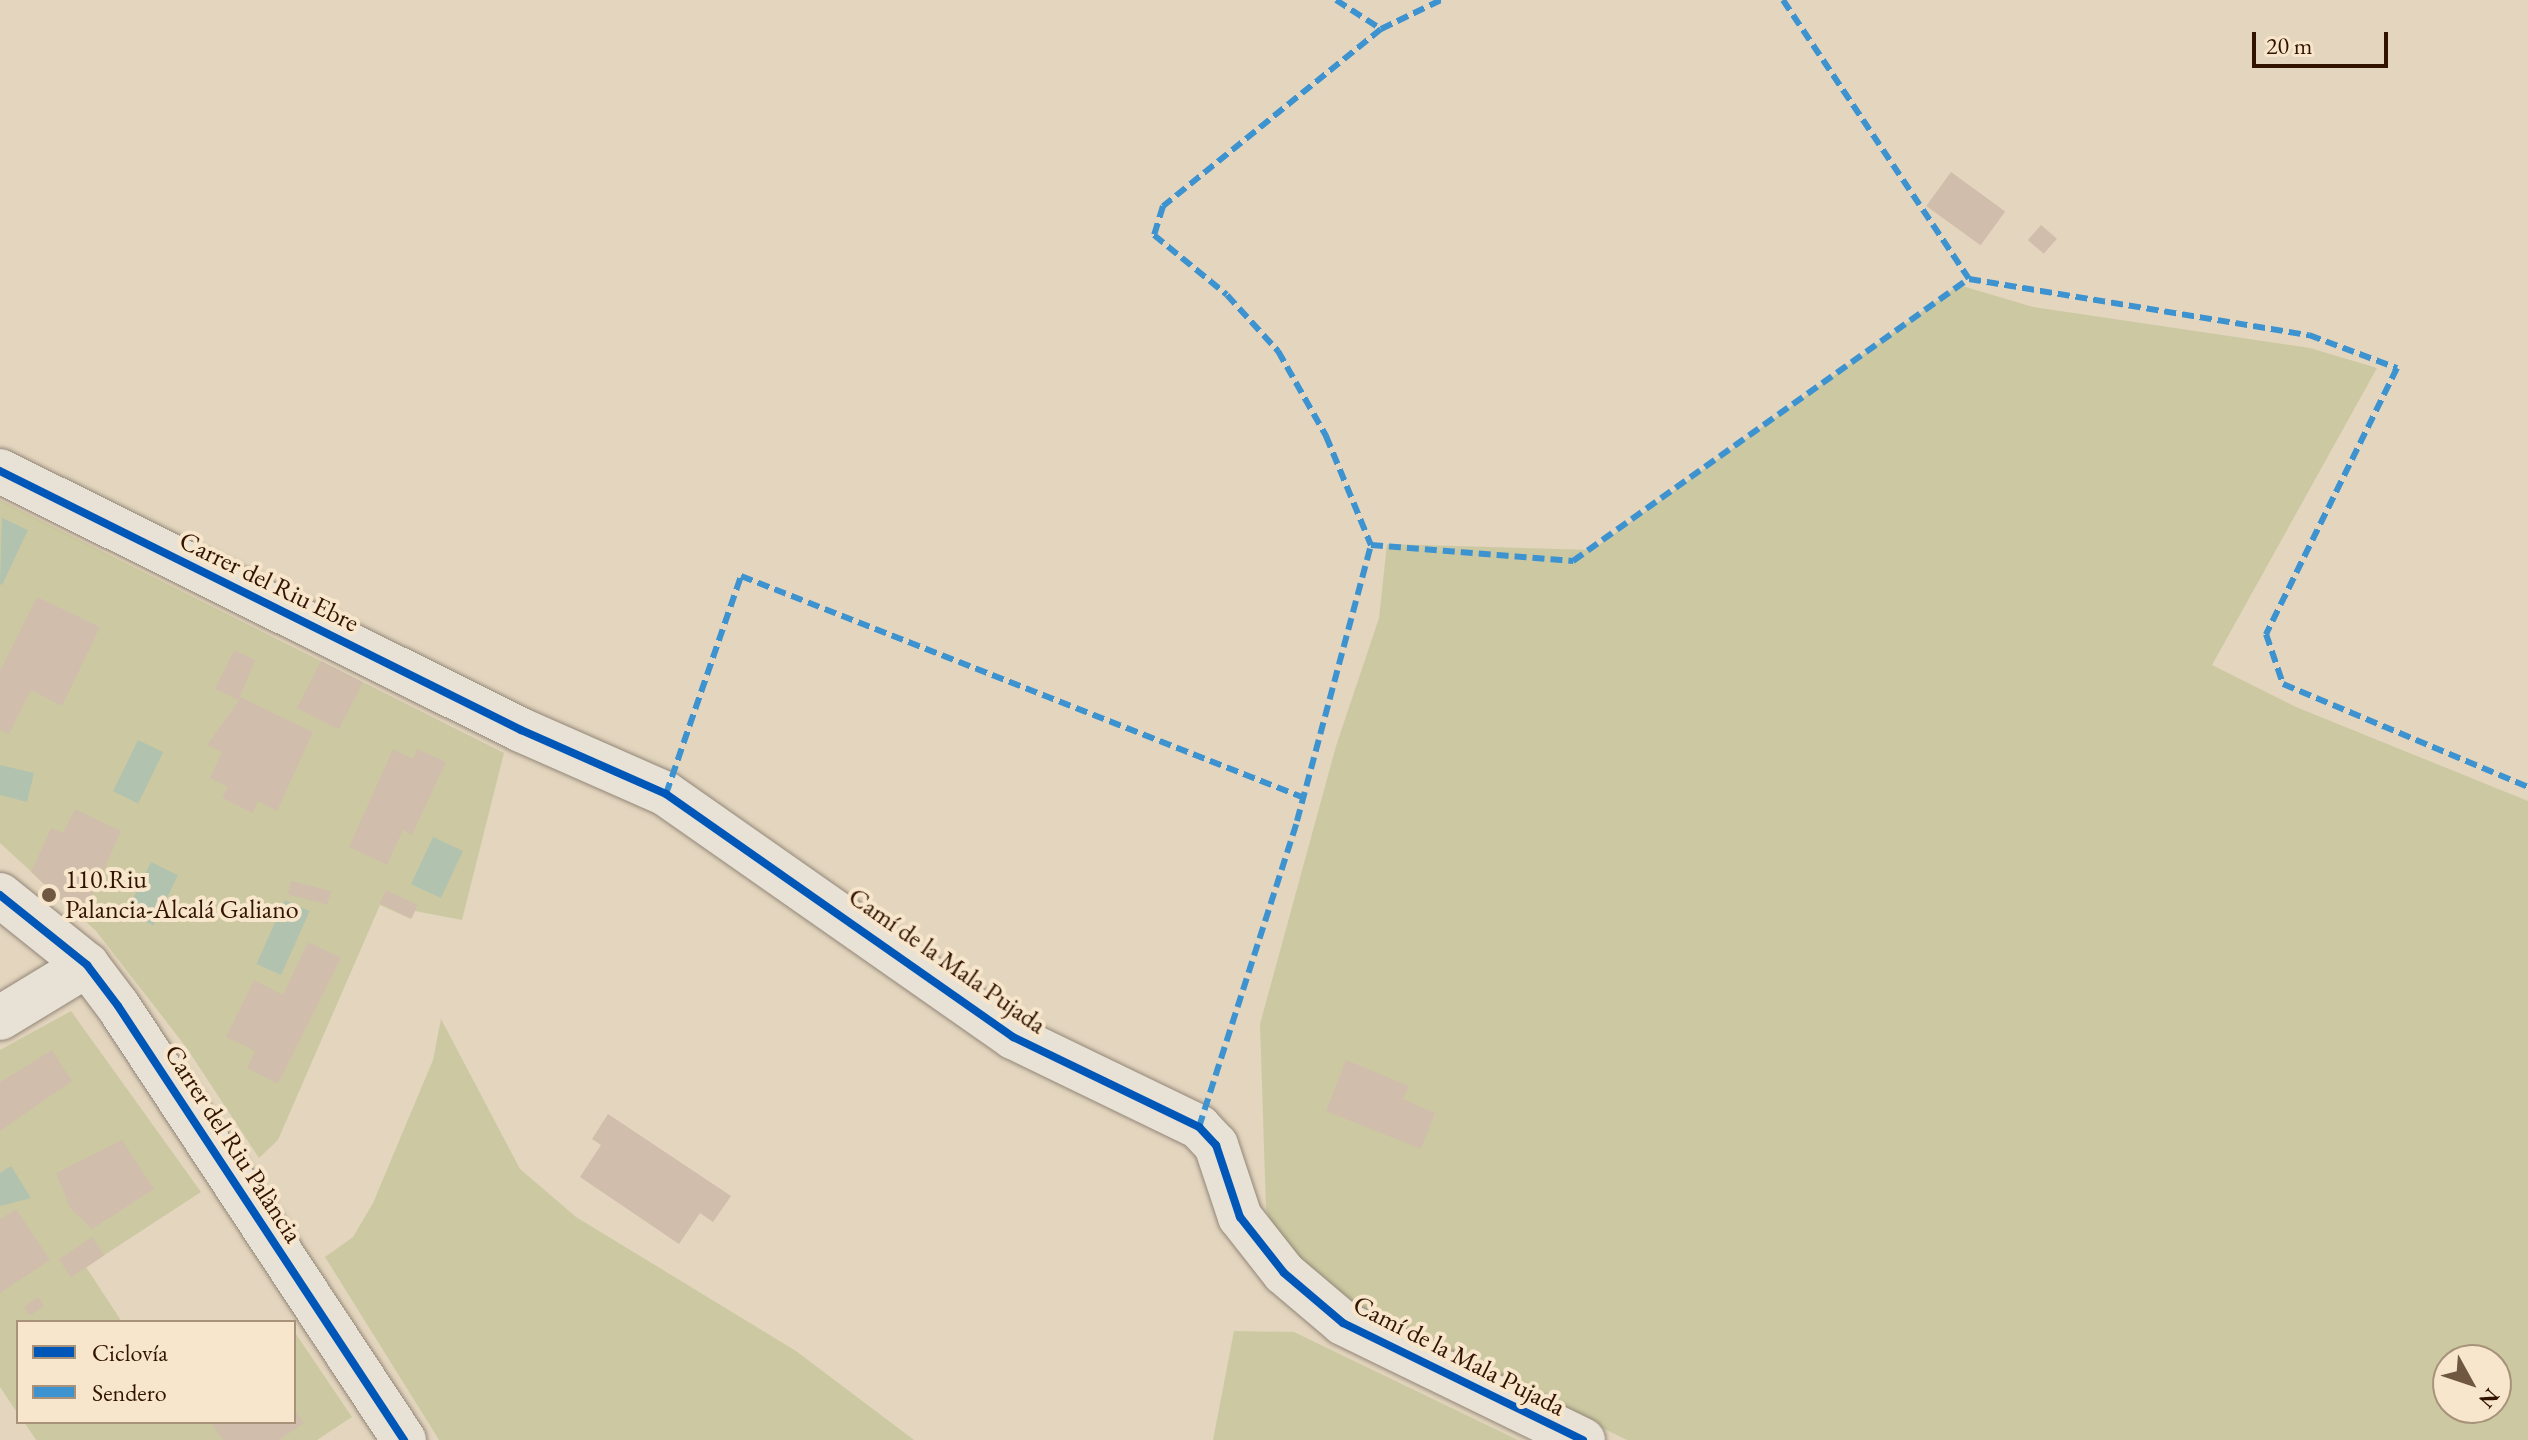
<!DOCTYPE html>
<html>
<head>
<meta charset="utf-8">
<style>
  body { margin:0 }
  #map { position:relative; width:2528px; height:1440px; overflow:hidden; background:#e3d5be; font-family:"EB Garamond",serif }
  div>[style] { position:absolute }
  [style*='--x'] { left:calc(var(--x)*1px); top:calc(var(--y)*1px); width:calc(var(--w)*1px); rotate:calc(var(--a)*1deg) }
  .green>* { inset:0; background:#ccc9a2 }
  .water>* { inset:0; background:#b1c2af; transform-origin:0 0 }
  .building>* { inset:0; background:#d0bdac; transform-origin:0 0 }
  .roads { filter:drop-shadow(0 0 2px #928677) drop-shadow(0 0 2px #928677) }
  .street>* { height:44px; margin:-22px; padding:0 22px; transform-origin:22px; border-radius:22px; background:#e8e1d5 }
  .quiet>* { height:6px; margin-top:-3px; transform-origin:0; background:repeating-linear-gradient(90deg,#3d92d0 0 12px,transparent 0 18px) }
  .cycleway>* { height:8px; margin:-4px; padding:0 4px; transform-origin:4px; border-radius:4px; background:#0057b8 }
  .dots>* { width:22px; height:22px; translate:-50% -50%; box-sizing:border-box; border:4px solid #f7e6cb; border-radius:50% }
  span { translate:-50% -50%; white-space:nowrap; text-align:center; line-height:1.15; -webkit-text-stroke:8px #f7e6cb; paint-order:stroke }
  .street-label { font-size:26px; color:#311300 }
  .poi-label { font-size:26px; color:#311300 }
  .left { translate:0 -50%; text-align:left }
  .legend { position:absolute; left:16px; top:1320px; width:280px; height:104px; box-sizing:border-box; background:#f7e6cb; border:2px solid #a8927a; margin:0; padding:10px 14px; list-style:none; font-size:24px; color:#311300 }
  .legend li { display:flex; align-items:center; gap:16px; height:40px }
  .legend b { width:40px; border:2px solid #a8927a }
  .north { position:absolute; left:2432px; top:1344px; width:80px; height:80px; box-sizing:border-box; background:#f7e6cb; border:2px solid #a8927a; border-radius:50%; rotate:130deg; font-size:22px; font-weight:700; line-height:32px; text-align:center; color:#311300 }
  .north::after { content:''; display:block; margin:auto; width:28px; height:36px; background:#6f5742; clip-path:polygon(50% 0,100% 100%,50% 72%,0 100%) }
  .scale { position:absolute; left:2252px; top:32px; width:136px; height:36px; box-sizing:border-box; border:4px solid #311300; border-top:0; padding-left:10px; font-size:24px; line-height:28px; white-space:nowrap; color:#311300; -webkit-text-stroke:6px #f7e6cb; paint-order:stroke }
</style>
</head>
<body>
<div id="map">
  <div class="green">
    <i style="clip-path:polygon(evenodd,1959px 285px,2033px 307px,2310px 348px,2377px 368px,2212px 665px,2296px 707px,2528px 801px,2528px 1440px,1627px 1440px,1324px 1292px,1282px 1247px,1266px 1209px,1260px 1024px,1336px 746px,1379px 618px,1387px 544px,1592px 550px,1959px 285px,2448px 1360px,2496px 1360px,2496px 1408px,2448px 1408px,2448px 1360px)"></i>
    <i style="clip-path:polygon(0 500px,504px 753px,462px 920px,415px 911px,411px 919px,380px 905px,278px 1140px,259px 1158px,186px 1047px,96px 931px,0 843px)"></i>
    <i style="clip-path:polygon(71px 1011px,201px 1192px,86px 1267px,122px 1322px,18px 1322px,18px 1414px,0 1387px,0 1050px)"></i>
    <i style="clip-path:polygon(441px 1019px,520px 1169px,576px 1217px,796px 1351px,914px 1440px,439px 1440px,325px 1257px,353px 1237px,373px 1203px,433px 1060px)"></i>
    <i style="clip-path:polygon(294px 1331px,352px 1417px,317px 1440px,36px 1440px,24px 1422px,294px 1422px)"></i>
    <i style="clip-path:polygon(1234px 1331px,1294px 1332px,1518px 1440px,1213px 1440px)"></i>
  </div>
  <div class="water">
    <i style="clip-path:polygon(2px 518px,28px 530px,2px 585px,0 584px)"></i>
    <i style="left:138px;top:740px;width:28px;height:57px;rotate:26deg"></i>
    <i style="clip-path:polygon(0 765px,34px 773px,27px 802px,0 795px)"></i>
    <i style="left:433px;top:837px;width:33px;height:52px;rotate:25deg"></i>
    <i style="left:151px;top:862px;width:30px;height:56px;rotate:26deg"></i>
    <i style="left:285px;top:900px;width:27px;height:70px;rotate:24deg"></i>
    <i style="clip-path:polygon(11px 1166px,31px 1198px,0 1206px,0 1173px)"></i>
  </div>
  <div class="building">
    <i style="left:1951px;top:172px;width:67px;height:42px;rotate:36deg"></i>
    <i style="left:2041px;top:225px;width:21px;height:20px;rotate:41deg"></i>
    <i style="clip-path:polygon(37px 597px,100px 627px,62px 706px,31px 690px,9px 734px,0 730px,0 671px)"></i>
    <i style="clip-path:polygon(234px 650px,255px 660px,240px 697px,313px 732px,277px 811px,258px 801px,253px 813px,222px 798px,228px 787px,210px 778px,222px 752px,207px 745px,239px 700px,215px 689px)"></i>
    <i style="left:321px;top:661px;width:47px;height:53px;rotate:27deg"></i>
    <i style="clip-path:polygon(393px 749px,413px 759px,417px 749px,446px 762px,412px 835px,403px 830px,387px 865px,349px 847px)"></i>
    <i style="clip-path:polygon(75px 809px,121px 831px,82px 919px,31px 872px,51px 828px,63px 833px)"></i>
    <i style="left:291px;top:881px;width:41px;height:14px;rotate:14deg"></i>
    <i style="left:386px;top:890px;width:35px;height:15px;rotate:25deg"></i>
    <i style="clip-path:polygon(308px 942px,341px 958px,278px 1084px,247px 1068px,255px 1051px,226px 1037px,254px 980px,283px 995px)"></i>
    <i style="clip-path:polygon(52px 1050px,72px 1081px,0 1131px,0 1082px)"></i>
    <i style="clip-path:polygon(1346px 1060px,1409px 1086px,1403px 1099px,1435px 1113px,1421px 1149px,1326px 1111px)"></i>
    <i style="clip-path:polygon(608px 1114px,731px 1196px,713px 1222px,700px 1213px,679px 1244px,580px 1177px,601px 1145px,592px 1139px)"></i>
    <i style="clip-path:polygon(122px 1140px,154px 1189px,92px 1229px,70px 1208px,56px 1173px)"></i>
    <i style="clip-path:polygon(16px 1209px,50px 1260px,0 1293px,0 1219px)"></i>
    <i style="left:92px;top:1237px;width:22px;height:40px;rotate:56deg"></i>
    <i style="left:38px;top:1297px;width:11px;height:17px;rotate:56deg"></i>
    <i style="clip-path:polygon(294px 1409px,304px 1423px,279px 1440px,223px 1440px,211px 1422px,294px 1422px)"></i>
  </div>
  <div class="roads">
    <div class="street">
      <i style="--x:0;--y:471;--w:582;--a:26.43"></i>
      <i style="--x:521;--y:730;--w:158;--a:23.8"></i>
      <i style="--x:666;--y:794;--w:424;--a:35"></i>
      <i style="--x:1013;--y:1037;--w:207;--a:25.8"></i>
      <i style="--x:1199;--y:1127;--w:25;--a:47"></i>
      <i style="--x:1216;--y:1145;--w:76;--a:71.6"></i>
      <i style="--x:1240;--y:1217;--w:71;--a:51.8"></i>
      <i style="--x:1284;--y:1273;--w:77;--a:40.3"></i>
      <i style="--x:1343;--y:1323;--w:267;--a:26"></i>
      <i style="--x:0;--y:895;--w:112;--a:38.8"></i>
      <i style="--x:87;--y:965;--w:51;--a:52.9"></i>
      <i style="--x:118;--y:1006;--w:520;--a:56.62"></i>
      <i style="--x:0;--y:1018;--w:102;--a:-31.3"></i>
    </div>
  </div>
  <div class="quiet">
    <i style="--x:1336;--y:0;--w:54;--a:32.8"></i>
    <i style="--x:1381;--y:29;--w:281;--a:140.9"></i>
    <i style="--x:1163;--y:206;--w:30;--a:107"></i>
    <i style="--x:1154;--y:235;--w:94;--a:39.4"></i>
    <i style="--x:1227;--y:295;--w:76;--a:47.7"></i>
    <i style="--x:1278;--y:351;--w:98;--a:60.5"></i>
    <i style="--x:1326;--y:436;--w:118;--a:67.6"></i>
    <i style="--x:1783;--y:0;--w:335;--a:56.3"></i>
    <i style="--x:1969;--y:279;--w:345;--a:9.4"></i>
    <i style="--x:2309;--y:335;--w:94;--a:20.6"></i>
    <i style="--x:2397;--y:368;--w:297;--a:116.2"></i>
    <i style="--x:2266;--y:634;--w:53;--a:71.2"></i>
    <i style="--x:2283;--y:684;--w:266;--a:22.8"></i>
    <i style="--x:1381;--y:29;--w:67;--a:-25.8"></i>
    <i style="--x:666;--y:794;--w:231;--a:-71"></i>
    <i style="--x:741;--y:576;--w:603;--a:21.5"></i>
    <i style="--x:1199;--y:1127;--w:321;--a:-72.2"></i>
    <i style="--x:1297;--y:821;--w:286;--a:-75"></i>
    <i style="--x:1371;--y:545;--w:203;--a:4.5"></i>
    <i style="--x:1573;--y:561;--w:486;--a:-35.5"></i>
  </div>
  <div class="cycleway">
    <i style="--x:0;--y:471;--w:582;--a:26.43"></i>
    <i style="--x:521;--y:730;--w:158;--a:23.8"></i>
    <i style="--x:666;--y:794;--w:424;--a:35"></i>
    <i style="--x:1013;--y:1037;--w:207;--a:25.8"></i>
    <i style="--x:1199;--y:1127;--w:25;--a:47"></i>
    <i style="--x:1216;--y:1145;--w:76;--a:71.6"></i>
    <i style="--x:1240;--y:1217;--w:71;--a:51.8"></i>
    <i style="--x:1284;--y:1273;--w:77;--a:40.3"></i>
    <i style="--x:1343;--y:1323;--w:267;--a:26"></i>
    <i style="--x:0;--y:895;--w:112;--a:38.8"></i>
    <i style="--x:87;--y:965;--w:51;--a:52.9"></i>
    <i style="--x:118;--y:1006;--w:520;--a:56.62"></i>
  </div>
  <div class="dots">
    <i style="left:49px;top:895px;background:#6f5742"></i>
  </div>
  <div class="street-label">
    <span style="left:269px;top:582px;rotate:26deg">Carrer del Riu Ebre</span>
    <span style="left:947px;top:961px;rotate:35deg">Camí de la Mala Pujada</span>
    <span style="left:233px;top:1144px;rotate:57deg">Carrer del Riu Palància</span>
    <span style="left:1459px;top:1356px;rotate:27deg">Camí de la Mala Pujada</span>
  </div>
  <div class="poi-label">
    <span class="left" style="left:65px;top:895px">110.Riu<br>Palancia-Alcalá Galiano</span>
  </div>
  <ul class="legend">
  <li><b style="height:10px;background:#0057b8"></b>Ciclovía</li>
  <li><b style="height:10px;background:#3d92d0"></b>Sendero</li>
  </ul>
  <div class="north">N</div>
  <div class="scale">20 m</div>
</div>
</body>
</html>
